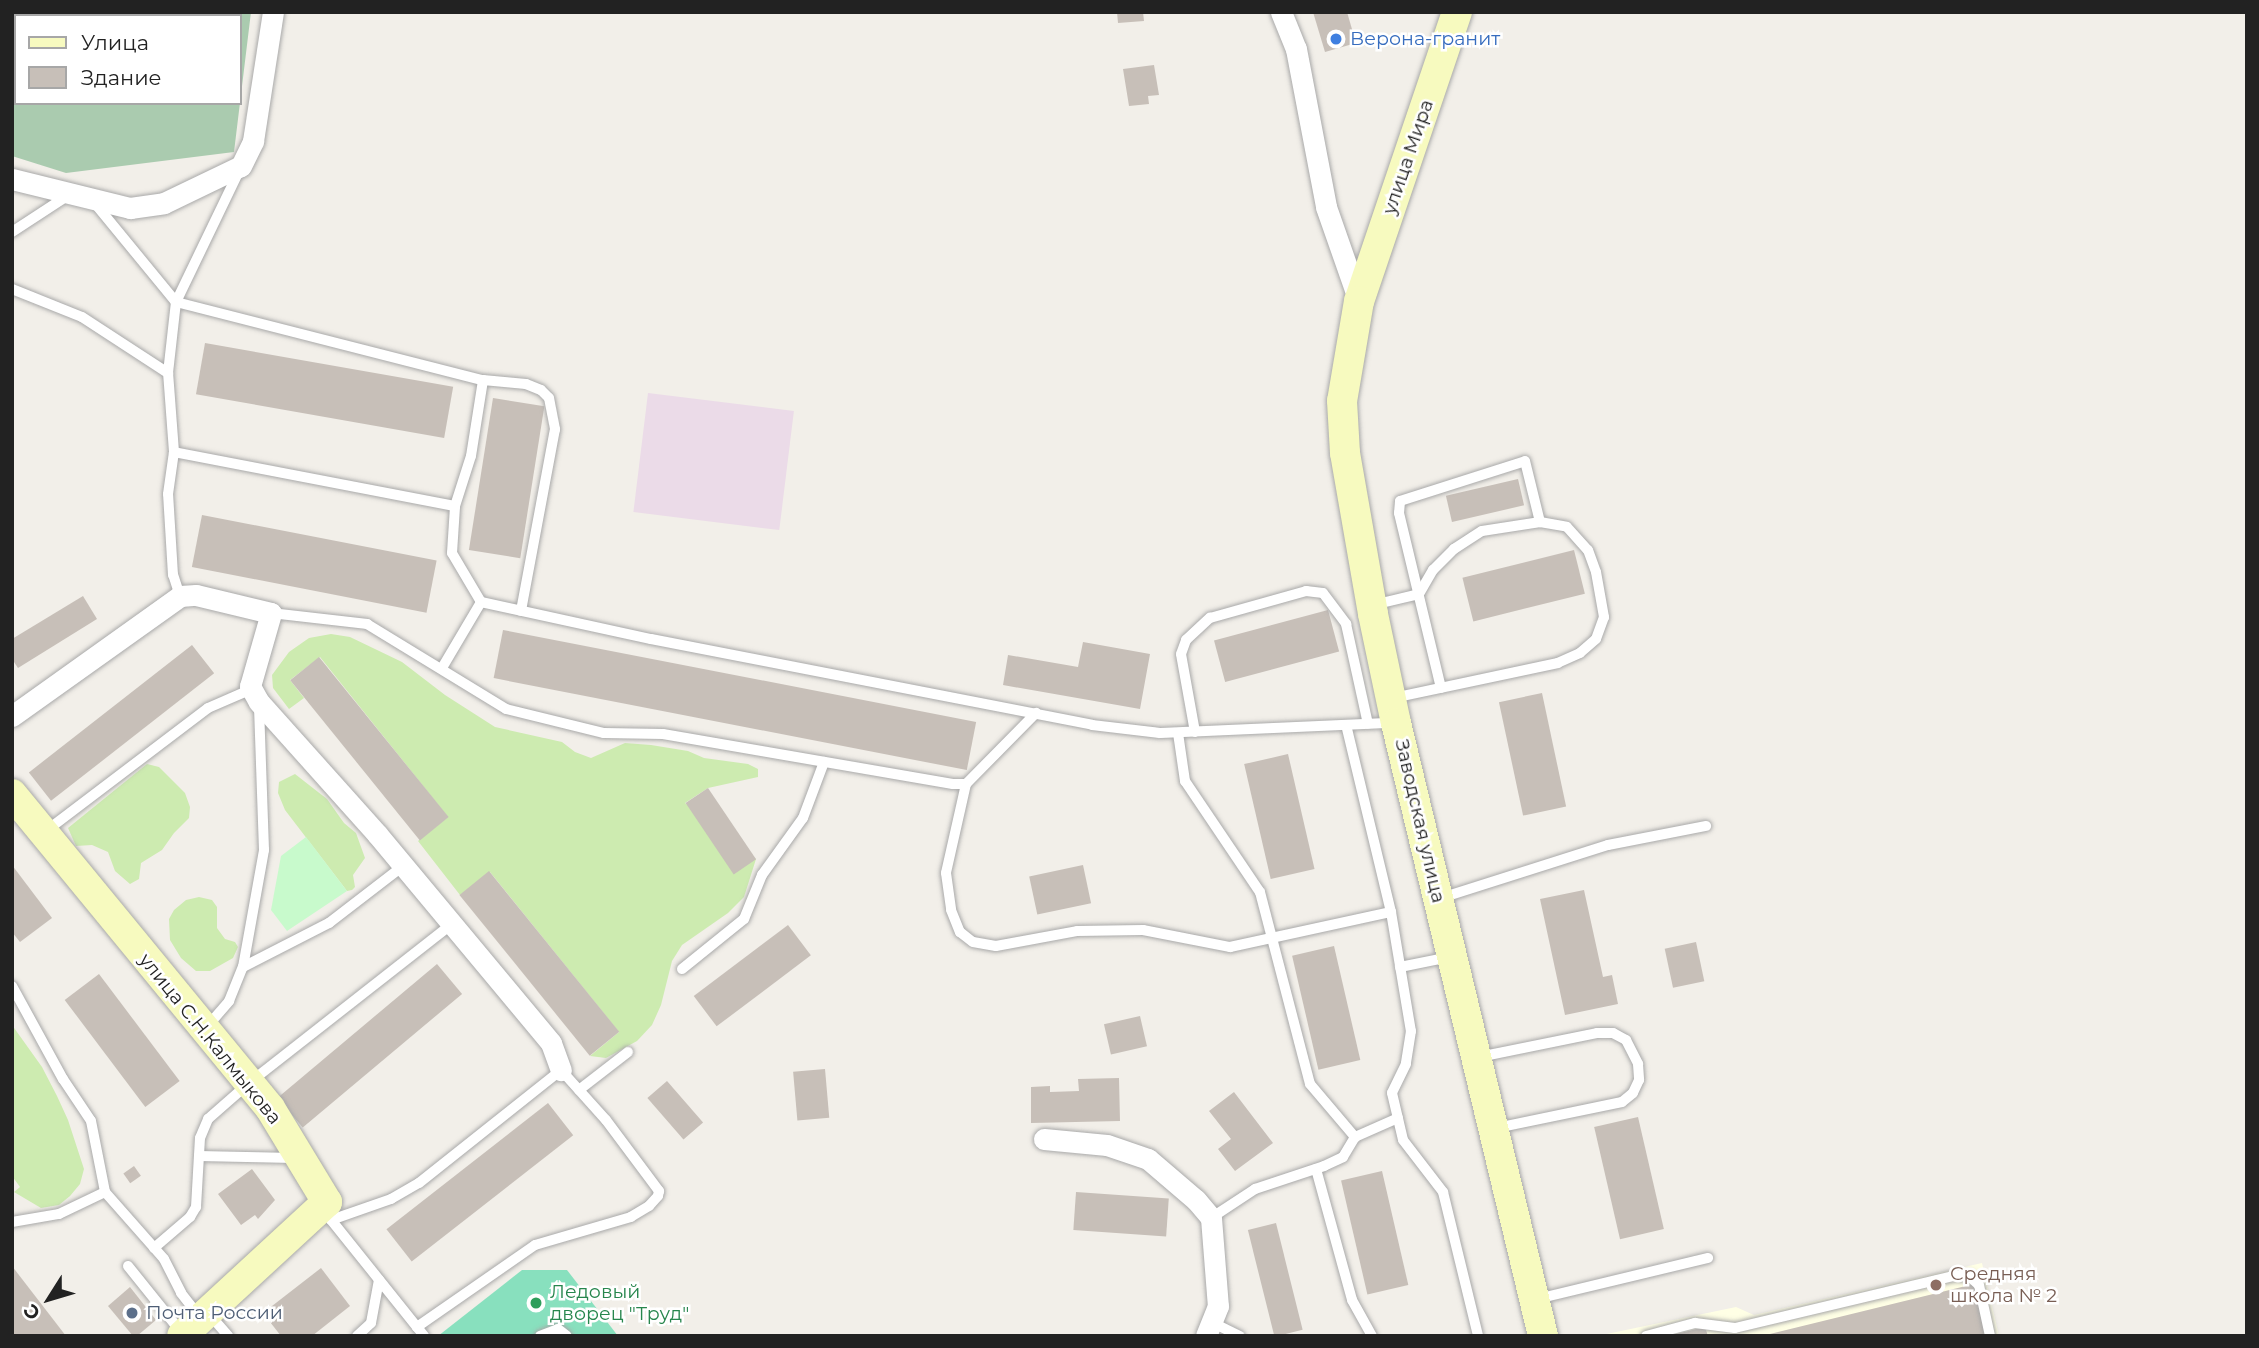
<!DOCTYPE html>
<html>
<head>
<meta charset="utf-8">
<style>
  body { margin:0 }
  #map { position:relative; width:2259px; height:1348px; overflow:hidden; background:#f2efe9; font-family:Montserrat,sans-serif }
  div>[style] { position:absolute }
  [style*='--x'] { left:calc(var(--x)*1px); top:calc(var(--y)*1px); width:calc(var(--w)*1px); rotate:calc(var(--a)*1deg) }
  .industrial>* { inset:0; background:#ebdbe8; transform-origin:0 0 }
  .education>* { inset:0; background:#ffffe5 }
  .grass>* { inset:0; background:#cdebb0 }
  .cemetery>* { inset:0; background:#aacbaf }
  .park>* { inset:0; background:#c8facc }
  .pitch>* { inset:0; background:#88e0be }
  .building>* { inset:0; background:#c7bfb8; transform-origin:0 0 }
  .roads { filter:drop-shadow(0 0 2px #a9a9a9) drop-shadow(0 0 2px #a9a9a9) }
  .lane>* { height:10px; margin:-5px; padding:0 5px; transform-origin:5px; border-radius:5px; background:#fff }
  .street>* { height:21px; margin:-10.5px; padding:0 10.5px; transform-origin:10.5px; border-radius:10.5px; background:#fff }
  .secondary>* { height:30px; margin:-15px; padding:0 15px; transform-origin:15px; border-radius:15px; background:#f7fabf }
  .dots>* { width:19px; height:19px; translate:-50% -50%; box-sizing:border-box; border:4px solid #fff; border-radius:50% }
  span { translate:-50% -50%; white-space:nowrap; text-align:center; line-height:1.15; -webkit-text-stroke:5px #fff; paint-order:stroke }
  .shop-label { font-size:19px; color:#366cbe }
  .left { translate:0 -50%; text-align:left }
  .street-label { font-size:19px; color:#222 }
  .education-label { font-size:19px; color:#785e54 }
  .leisure-label { font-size:19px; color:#27864d }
  .service-label { font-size:19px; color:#4e5e75 }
  .frame { position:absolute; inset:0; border:14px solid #222; pointer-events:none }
  .legend { position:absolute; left:14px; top:14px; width:228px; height:91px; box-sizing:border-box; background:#fff; border:2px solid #a7a7a7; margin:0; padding:9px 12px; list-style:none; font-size:21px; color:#222 }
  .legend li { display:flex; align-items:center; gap:14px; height:35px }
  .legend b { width:35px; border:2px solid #a7a7a7 }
  .north { position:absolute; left:14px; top:1264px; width:70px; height:70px; -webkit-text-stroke:5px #fff; paint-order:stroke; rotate:233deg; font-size:19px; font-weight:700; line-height:28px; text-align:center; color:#222 }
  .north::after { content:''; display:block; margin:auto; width:24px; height:32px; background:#222; clip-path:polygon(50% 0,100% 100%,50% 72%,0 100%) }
</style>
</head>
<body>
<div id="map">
  <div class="industrial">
    <i style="left:648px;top:393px;width:147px;height:120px;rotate:7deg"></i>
  </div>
  <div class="education">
    <i style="clip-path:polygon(1982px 1263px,1999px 1336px,1597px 1336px,1736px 1307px,1754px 1315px)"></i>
  </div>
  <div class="grass">
    <i style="clip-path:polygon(331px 634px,350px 637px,402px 662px,445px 695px,495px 727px,562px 742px,575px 752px,591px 758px,625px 743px,651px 745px,688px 751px,704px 758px,748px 764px,758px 769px,758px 777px,708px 788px,685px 803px,756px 859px,744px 897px,728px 913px,682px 945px,672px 961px,661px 1005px,652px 1025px,637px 1041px,606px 1058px,590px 1056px,619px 1032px,490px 872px,460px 895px,418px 841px,448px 817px,320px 657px,290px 680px,304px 698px,289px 709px,273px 688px,272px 675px,289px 652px,309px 638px)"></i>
    <i style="clip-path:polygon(147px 764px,159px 767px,185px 793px,190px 807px,189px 818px,174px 833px,162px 850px,141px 863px,139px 879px,130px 884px,115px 871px,108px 852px,92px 845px,76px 846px,68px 828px)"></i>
    <i style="clip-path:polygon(295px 774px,327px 799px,344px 823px,356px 833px,365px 858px,353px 875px,355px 887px,352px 890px,347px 891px,285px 810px,278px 793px,279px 782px)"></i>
    <i style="clip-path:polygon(199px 897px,212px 900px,217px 907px,217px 928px,225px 939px,235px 942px,238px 947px,233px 958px,210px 971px,196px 971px,181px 958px,170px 940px,169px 919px,174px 910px,186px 900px)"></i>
    <i style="clip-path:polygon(12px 1025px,42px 1067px,57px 1096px,68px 1120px,84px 1169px,80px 1184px,70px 1196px,59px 1205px,41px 1208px,14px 1192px,20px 1187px,12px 1176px)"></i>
  </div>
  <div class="cemetery">
    <i style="clip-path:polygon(evenodd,12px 12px,251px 12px,234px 152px,66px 173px,12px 156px,12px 12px,16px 16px,240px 16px,240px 103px,16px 103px,16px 16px)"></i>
  </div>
  <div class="park">
    <i style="clip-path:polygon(306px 837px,347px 891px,287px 931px,271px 910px,281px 856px)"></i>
  </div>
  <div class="pitch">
    <i style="clip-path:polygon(522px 1270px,567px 1270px,618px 1336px,438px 1336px)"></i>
  </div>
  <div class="building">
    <i style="clip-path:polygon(1117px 12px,1143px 12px,1144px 21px,1118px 23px)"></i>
    <i style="clip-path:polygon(1313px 12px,1347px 12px,1356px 43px,1325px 52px)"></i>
    <i style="clip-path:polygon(1154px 65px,1159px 95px,1148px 96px,1149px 104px,1129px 106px,1123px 69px)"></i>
    <i style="left:205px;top:343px;width:252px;height:52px;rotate:10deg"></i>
    <i style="left:493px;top:398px;width:52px;height:154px;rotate:9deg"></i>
    <i style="left:1518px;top:479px;width:27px;height:74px;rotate:77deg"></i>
    <i style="left:202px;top:515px;width:239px;height:53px;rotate:11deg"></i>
    <i style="left:1574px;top:550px;width:45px;height:115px;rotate:76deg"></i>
    <i style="clip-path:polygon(83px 596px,97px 619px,18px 668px,12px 659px,12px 639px)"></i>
    <i style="left:1328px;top:610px;width:43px;height:118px;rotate:75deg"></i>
    <i style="left:503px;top:630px;width:482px;height:49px;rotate:11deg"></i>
    <i style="clip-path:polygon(1083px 642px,1150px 654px,1140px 709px,1003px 685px,1008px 655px,1078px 667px)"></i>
    <i style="left:192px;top:645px;width:36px;height:207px;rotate:52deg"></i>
    <i style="left:319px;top:657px;width:206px;height:37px;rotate:51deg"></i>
    <i style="left:1542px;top:693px;width:116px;height:44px;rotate:78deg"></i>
    <i style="left:1288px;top:754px;width:118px;height:45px;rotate:77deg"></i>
    <i style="left:708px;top:788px;width:86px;height:27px;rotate:56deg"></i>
    <i style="clip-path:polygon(12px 865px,52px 918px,20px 942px,12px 932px)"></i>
    <i style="left:1083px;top:865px;width:39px;height:55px;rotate:78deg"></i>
    <i style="left:489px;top:871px;width:207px;height:38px;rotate:51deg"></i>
    <i style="clip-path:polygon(1584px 890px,1603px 977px,1612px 975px,1618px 1004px,1565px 1015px,1540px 899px)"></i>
    <i style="left:788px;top:925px;width:38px;height:118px;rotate:53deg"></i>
    <i style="left:1696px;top:942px;width:40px;height:32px;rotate:78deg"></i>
    <i style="left:1334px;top:946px;width:117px;height:43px;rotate:77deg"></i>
    <i style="left:437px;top:964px;width:39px;height:208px;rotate:50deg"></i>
    <i style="left:99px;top:974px;width:134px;height:43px;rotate:53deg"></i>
    <i style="left:1140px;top:1016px;width:31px;height:37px;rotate:77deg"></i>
    <i style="left:825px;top:1069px;width:49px;height:32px;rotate:85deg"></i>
    <i style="clip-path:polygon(1119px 1078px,1120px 1121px,1031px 1123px,1031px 1087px,1050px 1086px,1050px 1092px,1079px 1091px,1078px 1079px)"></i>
    <i style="left:667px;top:1081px;width:55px;height:26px;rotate:49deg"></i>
    <i style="clip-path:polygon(1234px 1092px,1273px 1143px,1235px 1171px,1218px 1149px,1231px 1139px,1209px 1111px)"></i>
    <i style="left:548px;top:1103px;width:41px;height:205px;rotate:52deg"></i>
    <i style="left:1638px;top:1117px;width:115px;height:45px;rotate:77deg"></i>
    <i style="left:134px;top:1166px;width:12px;height:13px;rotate:55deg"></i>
    <i style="clip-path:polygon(252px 1169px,275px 1200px,258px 1219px,255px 1215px,241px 1225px,218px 1194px)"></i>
    <i style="left:1382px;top:1171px;width:117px;height:42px;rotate:77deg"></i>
    <i style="left:1076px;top:1192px;width:93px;height:38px;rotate:4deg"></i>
    <i style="left:1276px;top:1223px;width:110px;height:29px;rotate:76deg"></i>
    <i style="clip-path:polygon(12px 1266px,66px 1336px,15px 1336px,12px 1332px)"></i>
    <i style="clip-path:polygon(321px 1268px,350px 1306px,312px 1336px,281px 1336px,263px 1313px)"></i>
    <i style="clip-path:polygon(1974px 1284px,1986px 1336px,1766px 1336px,1766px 1335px)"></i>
    <i style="clip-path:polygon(130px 1287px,156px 1320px,137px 1336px,133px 1336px,108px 1306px)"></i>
    <i style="clip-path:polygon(1705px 1327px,1708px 1336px,1672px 1336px,1672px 1335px)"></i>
  </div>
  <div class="roads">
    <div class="lane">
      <i style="--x:93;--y:201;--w:131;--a:50.6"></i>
      <i style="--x:176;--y:302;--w:148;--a:-64.3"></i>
      <i style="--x:12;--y:232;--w:69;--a:-33.2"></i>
      <i style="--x:12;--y:289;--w:75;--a:21.8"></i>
      <i style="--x:82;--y:317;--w:103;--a:33.1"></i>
      <i style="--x:174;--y:452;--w:286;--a:10.9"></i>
      <i style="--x:180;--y:596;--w:22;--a:-108"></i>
      <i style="--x:173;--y:575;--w:81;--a:-93.5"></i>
      <i style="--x:168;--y:494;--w:42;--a:-81.9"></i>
      <i style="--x:174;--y:452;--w:79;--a:-94.3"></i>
      <i style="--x:168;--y:373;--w:71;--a:-83.6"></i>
      <i style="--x:176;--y:302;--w:317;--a:14.3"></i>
      <i style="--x:481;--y:602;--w:57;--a:-120.6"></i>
      <i style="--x:452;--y:553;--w:47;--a:-86.3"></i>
      <i style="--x:455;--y:506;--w:52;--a:-72.3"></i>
      <i style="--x:471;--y:456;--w:77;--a:-81"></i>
      <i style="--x:483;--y:380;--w:43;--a:5.3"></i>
      <i style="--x:526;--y:384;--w:16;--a:22"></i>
      <i style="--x:541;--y:390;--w:11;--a:45"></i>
      <i style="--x:549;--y:398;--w:32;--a:79"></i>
      <i style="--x:555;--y:429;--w:185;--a:100.6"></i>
      <i style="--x:1373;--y:605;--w:47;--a:-13.4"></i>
      <i style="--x:1419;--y:594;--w:28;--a:-60"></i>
      <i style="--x:1433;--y:570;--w:30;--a:-45"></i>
      <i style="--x:1454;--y:549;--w:33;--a:-33"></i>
      <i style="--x:1482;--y:531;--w:59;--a:-8.8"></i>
      <i style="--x:1540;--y:522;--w:27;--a:10"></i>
      <i style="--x:1567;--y:527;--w:31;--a:48"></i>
      <i style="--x:1588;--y:550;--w:23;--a:70"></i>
      <i style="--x:1596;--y:572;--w:46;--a:79.9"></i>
      <i style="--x:1604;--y:617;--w:23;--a:110"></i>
      <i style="--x:1596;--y:639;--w:21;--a:139"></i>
      <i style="--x:1580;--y:653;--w:24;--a:156"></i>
      <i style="--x:1558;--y:663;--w:168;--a:168"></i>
      <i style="--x:271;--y:613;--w:97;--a:6.5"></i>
      <i style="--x:367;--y:624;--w:163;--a:31.4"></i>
      <i style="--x:506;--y:709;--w:101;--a:13.8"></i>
      <i style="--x:604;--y:733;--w:59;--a:1"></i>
      <i style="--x:663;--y:734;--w:294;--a:9.8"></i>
      <i style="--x:953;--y:784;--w:13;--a:0"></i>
      <i style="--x:966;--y:784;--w:100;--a:-45.4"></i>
      <i style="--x:442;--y:668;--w:77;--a:-59.4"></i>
      <i style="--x:481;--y:602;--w:174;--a:12.3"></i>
      <i style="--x:651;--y:639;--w:449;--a:11"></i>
      <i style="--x:1092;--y:725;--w:68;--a:6.7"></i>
      <i style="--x:1160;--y:733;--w:233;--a:-2.5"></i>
      <i style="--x:1441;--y:688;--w:180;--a:-103.5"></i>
      <i style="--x:1399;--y:513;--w:12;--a:-85"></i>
      <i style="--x:1400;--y:501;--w:131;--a:-17.7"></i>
      <i style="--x:1525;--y:461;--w:63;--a:76.2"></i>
      <i style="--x:1195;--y:732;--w:79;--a:-100.2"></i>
      <i style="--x:1181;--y:654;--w:15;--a:-70"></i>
      <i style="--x:1186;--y:640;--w:33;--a:-43"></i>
      <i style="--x:1210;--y:618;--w:100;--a:-15.7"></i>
      <i style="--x:1306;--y:591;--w:17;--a:7"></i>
      <i style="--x:1323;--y:593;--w:39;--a:53"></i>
      <i style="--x:1346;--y:624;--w:102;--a:77.6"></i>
      <i style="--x:1178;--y:733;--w:49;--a:81.7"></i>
      <i style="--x:1185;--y:781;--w:134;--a:56"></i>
      <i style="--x:1260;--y:892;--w:198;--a:75.4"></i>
      <i style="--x:1310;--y:1084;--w:70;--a:49.7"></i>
      <i style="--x:966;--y:784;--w:91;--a:102.7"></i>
      <i style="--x:946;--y:873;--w:37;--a:82"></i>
      <i style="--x:951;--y:910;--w:24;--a:68"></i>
      <i style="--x:960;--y:932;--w:16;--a:38"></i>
      <i style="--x:973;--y:942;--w:23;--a:10"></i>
      <i style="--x:996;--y:946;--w:82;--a:-10.5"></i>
      <i style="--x:1077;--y:931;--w:66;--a:-0.9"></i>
      <i style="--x:1143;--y:930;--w:89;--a:11.1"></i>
      <i style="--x:1230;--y:947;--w:165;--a:-12.3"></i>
      <i style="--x:1391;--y:912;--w:192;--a:-103.5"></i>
      <i style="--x:46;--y:831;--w:203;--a:-37.2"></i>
      <i style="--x:208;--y:708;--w:48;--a:-23.4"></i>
      <i style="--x:1441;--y:898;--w:175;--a:-17.6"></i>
      <i style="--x:1608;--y:845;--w:100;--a:-11"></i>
      <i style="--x:1391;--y:912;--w:121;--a:80.5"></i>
      <i style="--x:1411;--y:1031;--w:33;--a:99"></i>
      <i style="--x:1406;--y:1064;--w:32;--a:116"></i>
      <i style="--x:1392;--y:1093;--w:48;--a:76.8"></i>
      <i style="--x:1403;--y:1140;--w:66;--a:52.4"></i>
      <i style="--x:1443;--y:1192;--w:148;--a:76.3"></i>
      <i style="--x:243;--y:967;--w:97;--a:-27.1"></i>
      <i style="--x:329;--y:923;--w:93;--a:-37.6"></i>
      <i style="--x:1400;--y:967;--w:50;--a:-11.5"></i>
      <i style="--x:682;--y:969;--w:80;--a:-38.9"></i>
      <i style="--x:744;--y:919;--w:48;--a:-67.8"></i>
      <i style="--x:762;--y:875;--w:70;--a:-54.3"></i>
      <i style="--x:803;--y:818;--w:60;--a:-69.4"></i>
      <i style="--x:12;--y:986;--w:106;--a:61.3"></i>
      <i style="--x:63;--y:1079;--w:50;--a:56.3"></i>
      <i style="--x:91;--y:1121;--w:72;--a:78.8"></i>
      <i style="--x:105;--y:1192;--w:89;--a:48.6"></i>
      <i style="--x:164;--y:1259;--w:38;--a:63"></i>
      <i style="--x:181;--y:1293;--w:29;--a:52"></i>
      <i style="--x:205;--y:1029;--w:37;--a:-49"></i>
      <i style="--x:229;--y:1001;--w:37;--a:-68"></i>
      <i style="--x:243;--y:967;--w:119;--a:-79.8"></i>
      <i style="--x:264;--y:850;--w:145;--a:-92"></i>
      <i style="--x:1479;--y:1057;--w:120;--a:-11.5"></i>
      <i style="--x:1597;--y:1033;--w:16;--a:0"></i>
      <i style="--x:1613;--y:1033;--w:15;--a:28"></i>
      <i style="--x:1626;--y:1040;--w:27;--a:63"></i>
      <i style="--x:1638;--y:1064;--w:16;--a:86"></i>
      <i style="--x:1639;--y:1080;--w:14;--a:115"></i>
      <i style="--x:1633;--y:1093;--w:14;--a:141"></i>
      <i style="--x:1622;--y:1102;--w:129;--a:168.3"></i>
      <i style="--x:579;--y:1090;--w:62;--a:-37.8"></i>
      <i style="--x:199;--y:1156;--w:95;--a:1.2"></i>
      <i style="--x:1316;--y:1169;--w:136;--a:74.6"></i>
      <i style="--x:1352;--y:1300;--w:41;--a:60.9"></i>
      <i style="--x:328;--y:1216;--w:154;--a:51.3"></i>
      <i style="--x:1211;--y:1218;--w:53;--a:-33.4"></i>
      <i style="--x:1255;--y:1189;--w:73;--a:-18.4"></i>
      <i style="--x:1324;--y:1166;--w:21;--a:-25"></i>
      <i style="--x:1343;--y:1157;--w:23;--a:-59"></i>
      <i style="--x:1355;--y:1137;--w:47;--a:-23.8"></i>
      <i style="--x:331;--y:1220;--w:64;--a:-19.3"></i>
      <i style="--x:391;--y:1199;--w:32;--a:-30"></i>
      <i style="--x:419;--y:1183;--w:181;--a:-38.5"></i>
      <i style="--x:561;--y:1070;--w:67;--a:48"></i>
      <i style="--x:606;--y:1120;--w:89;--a:53.3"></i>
      <i style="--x:659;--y:1191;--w:5;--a:101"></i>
      <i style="--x:658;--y:1196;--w:13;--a:132"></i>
      <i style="--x:649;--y:1206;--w:21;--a:149"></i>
      <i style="--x:631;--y:1217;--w:100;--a:163.7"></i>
      <i style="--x:535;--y:1245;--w:144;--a:145.2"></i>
      <i style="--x:12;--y:1222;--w:48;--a:-9.7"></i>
      <i style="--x:59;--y:1214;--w:51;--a:-25.6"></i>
      <i style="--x:154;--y:1248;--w:48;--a:-40.7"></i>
      <i style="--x:190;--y:1217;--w:12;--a:-59"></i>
      <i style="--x:196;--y:1207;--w:69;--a:-86.7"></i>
      <i style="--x:200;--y:1138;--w:21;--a:-67"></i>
      <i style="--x:208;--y:1119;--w:55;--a:-41.3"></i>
      <i style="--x:249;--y:1083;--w:258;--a:-38.1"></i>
      <i style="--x:128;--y:1266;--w:85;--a:51.2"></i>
      <i style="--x:1537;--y:1299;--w:176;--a:-13.5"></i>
      <i style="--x:210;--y:1315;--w:28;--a:49"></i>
      <i style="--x:1211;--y:1322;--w:32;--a:26"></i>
      <i style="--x:357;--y:1336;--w:19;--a:-43"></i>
      <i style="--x:371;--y:1323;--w:44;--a:-79.5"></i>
      <i style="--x:540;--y:1336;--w:19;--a:-21"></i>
      <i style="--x:558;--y:1329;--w:11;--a:38"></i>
      <i style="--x:1646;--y:1336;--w:51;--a:-14.9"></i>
      <i style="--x:1695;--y:1323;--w:40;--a:7.1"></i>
      <i style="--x:1735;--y:1328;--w:225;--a:-13.4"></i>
      <i style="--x:1954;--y:1276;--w:15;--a:0"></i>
      <i style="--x:1969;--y:1276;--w:13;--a:42"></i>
      <i style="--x:1979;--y:1285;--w:52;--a:77.8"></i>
    </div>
    <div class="street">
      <i style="--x:1281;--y:12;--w:40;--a:68"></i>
      <i style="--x:1296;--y:49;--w:161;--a:79.2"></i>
      <i style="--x:1326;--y:207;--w:100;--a:70.7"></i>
      <i style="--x:12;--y:179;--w:122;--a:13.8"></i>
      <i style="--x:130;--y:208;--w:34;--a:-8"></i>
      <i style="--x:164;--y:203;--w:85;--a:-25.7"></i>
      <i style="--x:241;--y:166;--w:28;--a:-64"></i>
      <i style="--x:253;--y:141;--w:131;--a:-81.2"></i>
      <i style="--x:12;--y:716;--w:206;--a:-35.5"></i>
      <i style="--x:180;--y:596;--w:16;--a:-4"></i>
      <i style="--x:196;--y:595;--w:77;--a:13.5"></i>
      <i style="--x:271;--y:613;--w:76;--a:106"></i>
      <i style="--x:250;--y:686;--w:18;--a:61"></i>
      <i style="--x:259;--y:702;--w:177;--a:48.2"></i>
      <i style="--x:377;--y:834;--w:272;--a:50.2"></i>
      <i style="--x:551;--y:1043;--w:29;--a:70"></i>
      <i style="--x:1044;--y:1139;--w:63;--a:5.4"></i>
      <i style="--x:1107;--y:1145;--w:43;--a:18.9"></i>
      <i style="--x:1148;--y:1159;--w:63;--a:40.5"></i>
      <i style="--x:1196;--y:1200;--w:23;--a:50"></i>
      <i style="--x:1211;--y:1218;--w:88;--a:85.5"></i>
      <i style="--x:1218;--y:1306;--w:32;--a:112"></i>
    </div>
    <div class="secondary">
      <i style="--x:1457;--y:12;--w:305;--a:108.7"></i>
      <i style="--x:1359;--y:301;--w:101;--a:99.6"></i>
      <i style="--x:1342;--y:401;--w:52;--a:86.7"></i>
      <i style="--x:1345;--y:453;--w:163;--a:80.1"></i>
      <i style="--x:1373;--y:614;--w:111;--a:78.1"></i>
      <i style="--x:1396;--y:723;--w:630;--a:76.51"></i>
      <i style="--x:12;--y:794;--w:406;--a:50.6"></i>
      <i style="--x:270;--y:1108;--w:110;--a:58.8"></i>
      <i style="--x:327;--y:1202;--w:197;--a:137.3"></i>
    </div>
  </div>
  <div class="dots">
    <i style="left:1336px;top:39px;background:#3f7fe0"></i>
    <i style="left:1936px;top:1285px;background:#8d6e63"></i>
    <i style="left:536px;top:1303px;background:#2e9e5b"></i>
    <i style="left:132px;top:1313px;background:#5c6f8a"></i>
  </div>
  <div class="shop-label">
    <span class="left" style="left:1350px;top:39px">Верона-гранит</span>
  </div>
  <div class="street-label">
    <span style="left:1408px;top:157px;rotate:-71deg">улица Мира</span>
    <span style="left:1420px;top:821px;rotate:77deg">Заводская улица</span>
    <span style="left:210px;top:1039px;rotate:51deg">улица С.Н.Калмыкова</span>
  </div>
  <div class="education-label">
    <span class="left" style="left:1950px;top:1285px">Средняя<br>школа № 2</span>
  </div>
  <div class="leisure-label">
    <span class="left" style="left:550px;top:1303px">Ледовый<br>дворец "Труд"</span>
  </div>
  <div class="service-label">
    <span class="left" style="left:146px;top:1313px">Почта России</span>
  </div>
  <div class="frame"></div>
  <ul class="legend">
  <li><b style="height:9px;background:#f7fabf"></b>Улица</li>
  <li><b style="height:19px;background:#c7bfb8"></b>Здание</li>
  </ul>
  <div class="north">С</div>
</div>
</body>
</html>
